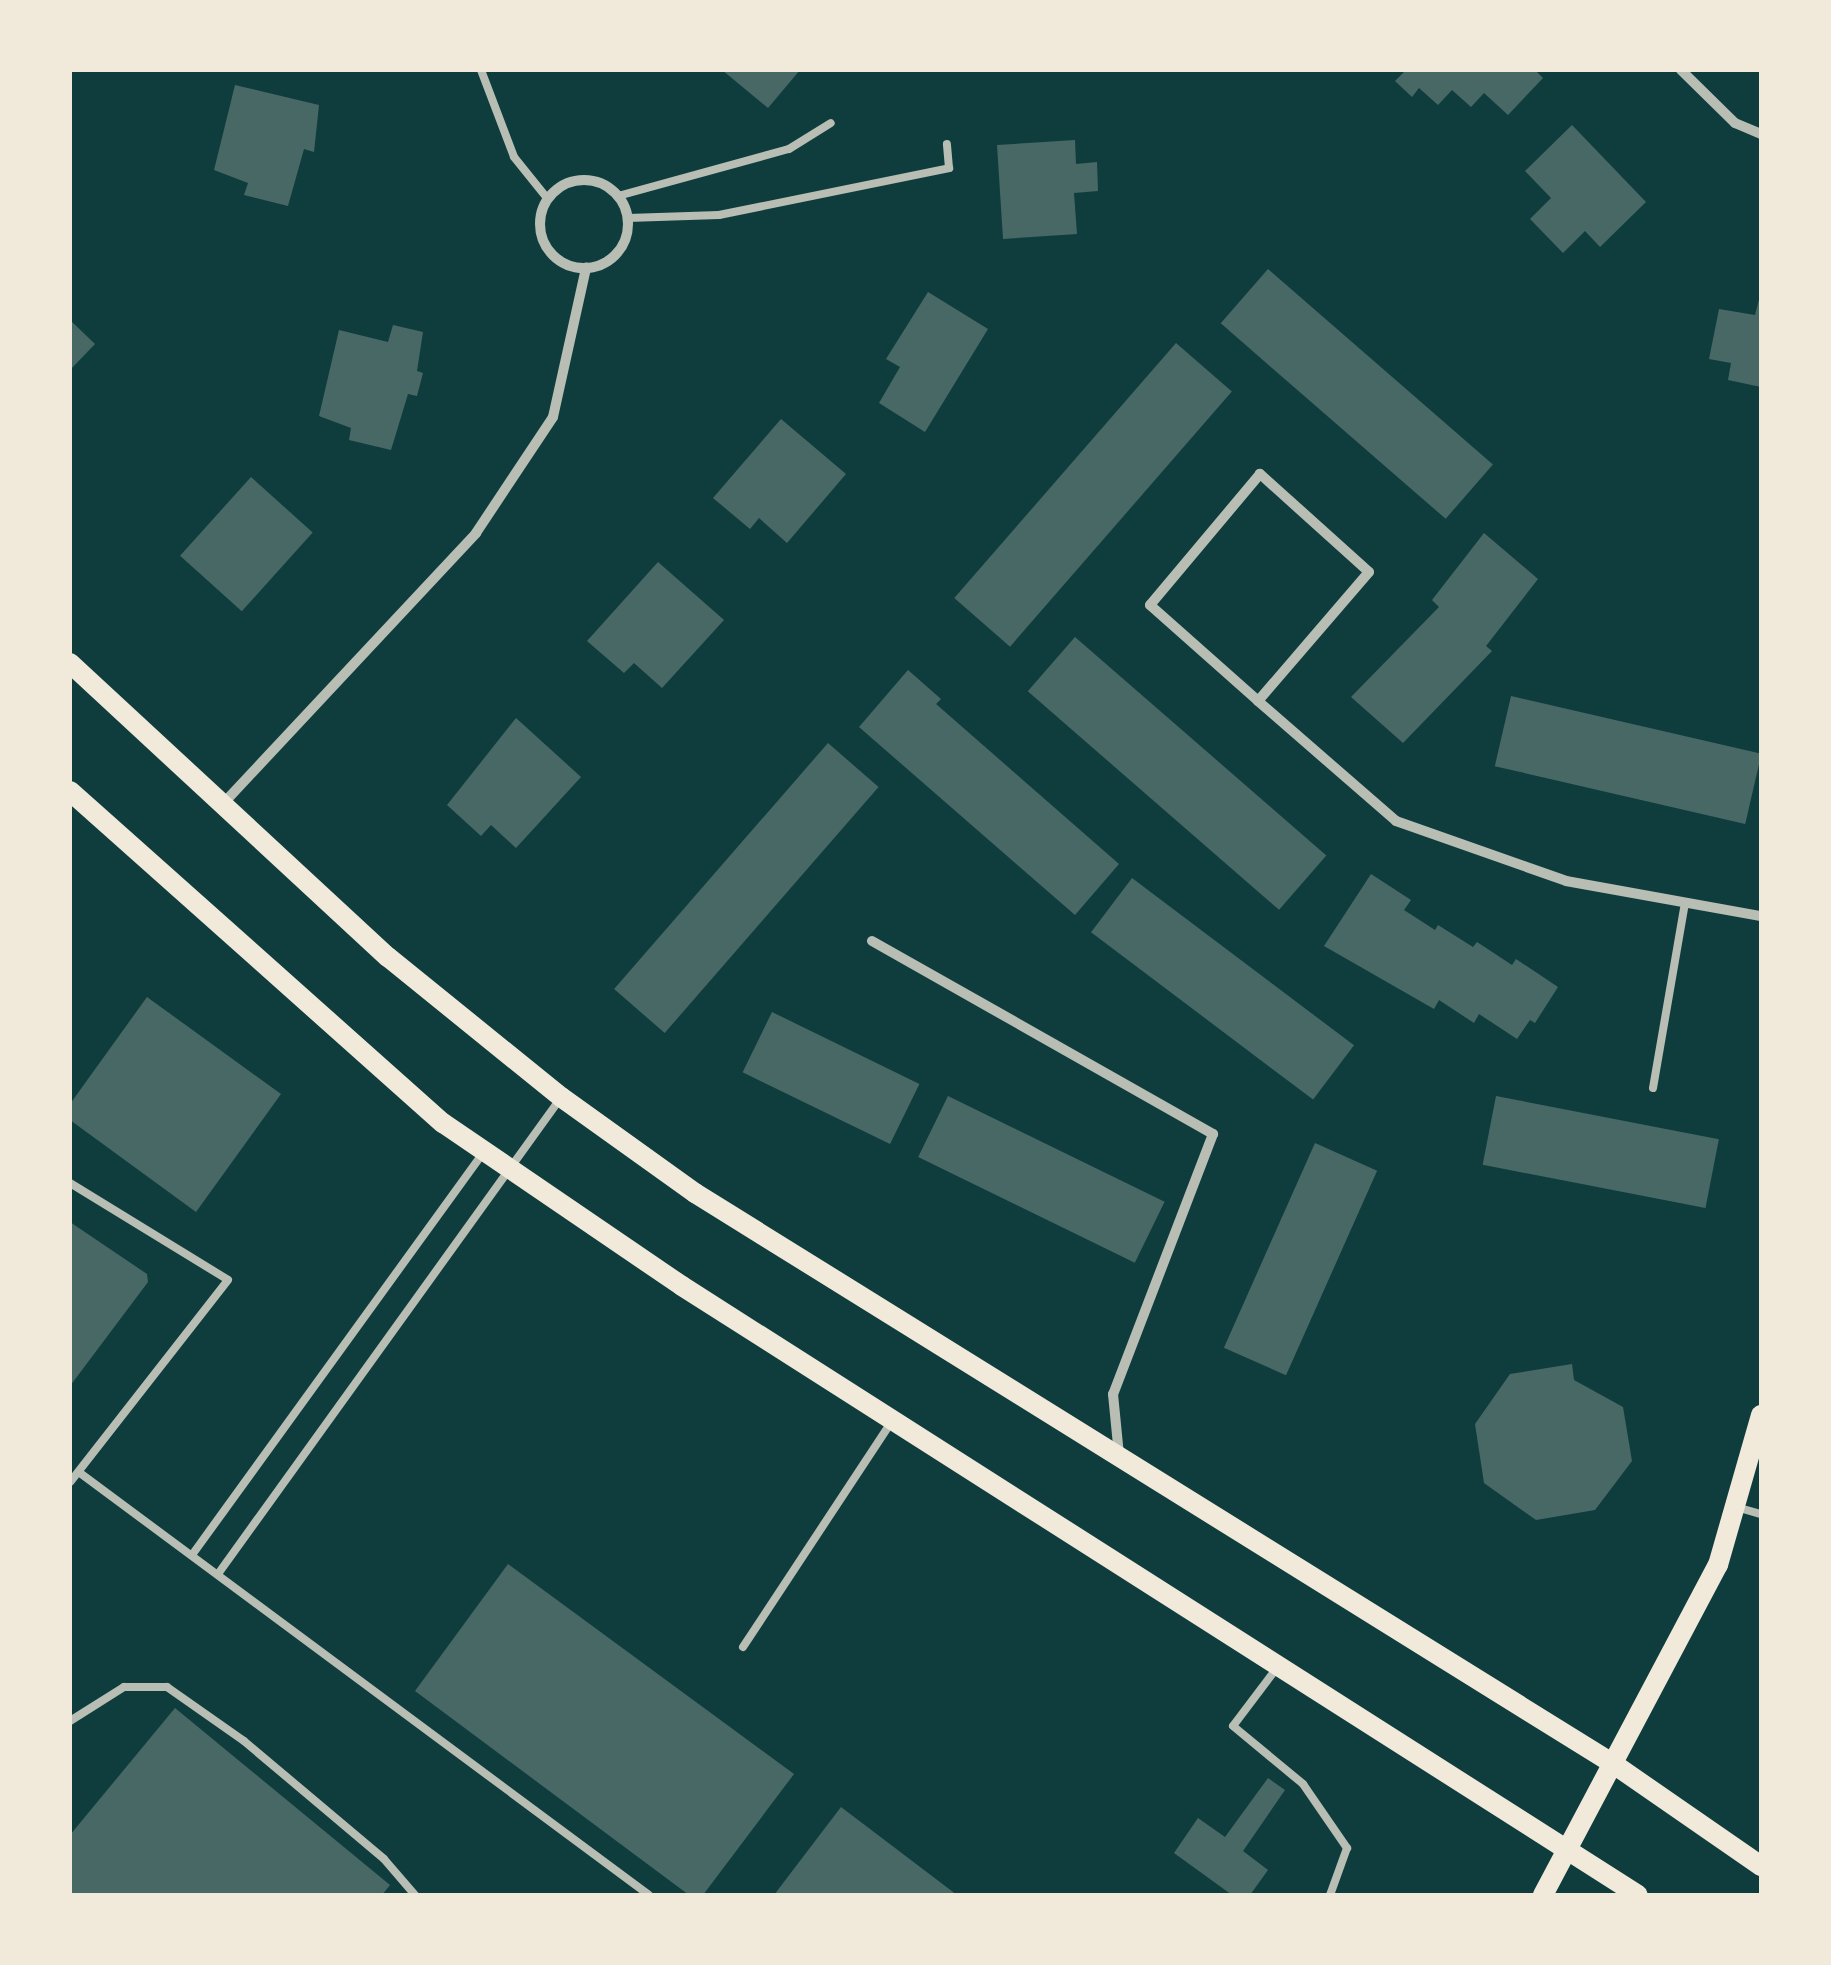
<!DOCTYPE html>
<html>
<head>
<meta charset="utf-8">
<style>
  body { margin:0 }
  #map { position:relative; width:1831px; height:1965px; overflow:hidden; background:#0f3d3e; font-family:"Work Sans",sans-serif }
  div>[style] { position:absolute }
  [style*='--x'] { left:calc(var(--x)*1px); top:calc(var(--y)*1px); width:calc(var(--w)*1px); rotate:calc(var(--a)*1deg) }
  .building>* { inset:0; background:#486865; transform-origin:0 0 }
  .service>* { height:8px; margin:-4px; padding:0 4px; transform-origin:4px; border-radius:4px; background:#b8beb3 }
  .minor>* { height:10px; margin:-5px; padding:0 5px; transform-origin:5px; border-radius:5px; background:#b8beb3 }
  .minor>.ring { margin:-5px; padding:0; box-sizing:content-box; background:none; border:10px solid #b8beb3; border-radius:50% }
  .secondary>* { height:20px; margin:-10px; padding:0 10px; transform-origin:10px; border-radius:10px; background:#f1e9da }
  span { translate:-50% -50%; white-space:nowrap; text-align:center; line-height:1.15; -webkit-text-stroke:9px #f1e9da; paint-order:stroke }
  .frame { position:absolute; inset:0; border:72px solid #f1e9da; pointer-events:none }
</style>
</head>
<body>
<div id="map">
  <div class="building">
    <i style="clip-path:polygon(722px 70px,800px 70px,768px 108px)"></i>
    <i style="clip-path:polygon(1406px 70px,1535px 70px,1543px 78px,1508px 115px,1484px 93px,1471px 107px,1452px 90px,1438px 105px,1419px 88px,1412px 97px,1395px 81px)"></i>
    <i style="clip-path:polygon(235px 85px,319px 105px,314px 152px,304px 149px,288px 206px,244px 195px,248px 183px,214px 170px)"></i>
    <i style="clip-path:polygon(1572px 125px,1646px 202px,1600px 247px,1585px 231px,1563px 253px,1530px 219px,1551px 198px,1525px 171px)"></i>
    <i style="clip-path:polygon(1075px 140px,1076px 164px,1097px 162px,1098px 191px,1074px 193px,1077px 234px,1003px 239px,997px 145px)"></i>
    <i style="left:1268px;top:269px;width:298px;height:72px;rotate:41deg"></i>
    <i style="clip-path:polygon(928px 292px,988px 329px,925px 432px,879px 403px,900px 367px,886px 359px)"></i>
    <i style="clip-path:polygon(1761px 292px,1761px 387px,1728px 380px,1731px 363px,1709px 359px,1719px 309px,1755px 315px)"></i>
    <i style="clip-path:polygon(70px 320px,95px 344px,70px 370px)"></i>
    <i style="clip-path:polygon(393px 325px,423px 332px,417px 371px,423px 373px,417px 396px,408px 394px,391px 450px,349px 440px,351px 428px,319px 416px,339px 330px,388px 342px)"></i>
    <i style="left:1176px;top:343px;width:74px;height:338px;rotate:41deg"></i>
    <i style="clip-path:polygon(781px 419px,846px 474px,787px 543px,759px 518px,750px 529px,713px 498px)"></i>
    <i style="left:251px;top:477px;width:83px;height:106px;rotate:42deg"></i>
    <i style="clip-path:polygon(1484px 533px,1538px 579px,1486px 646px,1492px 651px,1403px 743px,1351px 697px,1439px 607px,1432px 600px)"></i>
    <i style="clip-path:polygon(658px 562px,724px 620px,662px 688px,634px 663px,624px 673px,587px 641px)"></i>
    <i style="left:1075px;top:637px;width:333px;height:72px;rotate:41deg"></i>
    <i style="clip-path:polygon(908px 670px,941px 699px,936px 704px,1119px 864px,1075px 915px,859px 727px)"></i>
    <i style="left:1511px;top:696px;width:257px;height:72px;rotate:13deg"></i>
    <i style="clip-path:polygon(516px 718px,581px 777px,516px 848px,491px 825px,481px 836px,447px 805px)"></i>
    <i style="left:828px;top:743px;width:67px;height:326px;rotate:41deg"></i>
    <i style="clip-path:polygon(1371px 874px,1411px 900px,1404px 910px,1435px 930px,1438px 925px,1473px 947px,1477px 942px,1512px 965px,1516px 959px,1558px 987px,1535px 1023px,1530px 1020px,1517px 1039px,1479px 1014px,1474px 1023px,1439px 1000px,1434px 1009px,1324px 946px)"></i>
    <i style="left:1132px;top:878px;width:278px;height:68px;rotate:37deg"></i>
    <i style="clip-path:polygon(147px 997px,281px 1094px,196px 1212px,70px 1120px,70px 1104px)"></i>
    <i style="left:772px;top:1012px;width:164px;height:67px;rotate:26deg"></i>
    <i style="left:948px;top:1096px;width:241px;height:68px;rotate:26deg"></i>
    <i style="left:1496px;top:1096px;width:227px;height:70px;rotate:11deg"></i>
    <i style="left:1315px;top:1143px;width:68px;height:224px;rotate:24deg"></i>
    <i style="clip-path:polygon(70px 1222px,147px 1274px,148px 1282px,70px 1386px)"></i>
    <i style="clip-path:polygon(1572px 1364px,1574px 1380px,1623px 1407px,1632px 1461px,1595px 1510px,1536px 1520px,1484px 1483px,1475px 1424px,1510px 1374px)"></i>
    <i style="clip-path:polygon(508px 1564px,794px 1774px,703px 1895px,689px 1895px,415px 1691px)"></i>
    <i style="clip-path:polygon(175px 1708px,390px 1885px,382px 1895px,70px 1895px,70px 1835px)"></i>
    <i style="clip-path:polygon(1268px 1778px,1285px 1790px,1243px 1851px,1268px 1870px,1250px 1895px,1232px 1895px,1174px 1853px,1198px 1818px,1225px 1837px)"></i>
    <i style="clip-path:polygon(841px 1807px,957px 1895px,774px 1895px)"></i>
  </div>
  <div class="service">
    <i style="--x:481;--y:70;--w:93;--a:69.2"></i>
    <i style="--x:514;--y:157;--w:53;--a:51.2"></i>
    <i style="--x:618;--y:196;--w:177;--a:-15.4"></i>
    <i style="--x:789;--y:149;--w:49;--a:-31.8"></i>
    <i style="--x:628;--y:218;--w:91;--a:-1.9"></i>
    <i style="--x:719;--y:215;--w:235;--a:-11.5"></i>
    <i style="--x:949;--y:168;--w:24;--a:-95"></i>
    <i style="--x:1653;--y:1088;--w:188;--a:-80.2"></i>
    <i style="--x:70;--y:1183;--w:185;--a:31.5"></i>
    <i style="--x:228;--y:1280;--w:256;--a:128"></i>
    <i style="--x:80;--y:1473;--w:708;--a:36.56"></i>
    <i style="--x:1736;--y:1507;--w:26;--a:16"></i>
    <i style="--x:192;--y:1555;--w:494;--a:-54.1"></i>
    <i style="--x:218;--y:1574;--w:585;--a:-54.25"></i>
    <i style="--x:743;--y:1647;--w:271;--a:-56.6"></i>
    <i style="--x:1276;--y:1669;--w:71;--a:127"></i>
    <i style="--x:1233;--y:1726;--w:91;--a:39.6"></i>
    <i style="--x:1303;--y:1784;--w:78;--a:55.5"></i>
    <i style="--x:1347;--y:1848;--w:50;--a:109.9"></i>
    <i style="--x:70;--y:1721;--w:64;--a:-32.2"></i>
    <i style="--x:124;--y:1687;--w:43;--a:0"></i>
    <i style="--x:167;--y:1687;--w:94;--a:35"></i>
    <i style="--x:244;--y:1741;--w:183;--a:40.1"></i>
    <i style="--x:384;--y:1859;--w:48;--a:49.3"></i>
  </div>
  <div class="minor">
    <i style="--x:1681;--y:70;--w:76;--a:44.5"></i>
    <i style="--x:1735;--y:123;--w:28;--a:23"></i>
    <i class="ring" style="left:540px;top:180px;width:78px;height:78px"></i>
    <i style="--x:1258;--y:701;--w:170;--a:-49.3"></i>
    <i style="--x:1369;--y:572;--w:147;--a:-138"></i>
    <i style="--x:1260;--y:474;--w:171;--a:130"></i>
    <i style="--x:1150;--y:605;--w:144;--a:41.6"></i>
    <i style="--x:1258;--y:701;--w:183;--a:41"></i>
    <i style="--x:1396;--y:821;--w:180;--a:19.4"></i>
    <i style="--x:1566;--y:881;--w:198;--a:10.2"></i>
    <i style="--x:220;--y:807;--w:375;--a:-46.9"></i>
    <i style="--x:476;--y:533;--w:139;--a:-56.4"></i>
    <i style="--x:553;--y:417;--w:153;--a:-77.5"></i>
    <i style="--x:872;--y:941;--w:392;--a:29.5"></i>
    <i style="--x:1213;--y:1134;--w:279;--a:111"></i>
    <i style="--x:1113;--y:1394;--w:61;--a:84.4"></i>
  </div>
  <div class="secondary">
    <i style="--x:70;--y:663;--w:433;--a:42.8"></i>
    <i style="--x:388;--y:957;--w:223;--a:39"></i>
    <i style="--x:561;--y:1097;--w:165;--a:35.6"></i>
    <i style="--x:695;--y:1193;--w:1083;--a:31.87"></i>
    <i style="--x:1615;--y:1765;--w:178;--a:34.7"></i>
    <i style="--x:70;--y:791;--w:499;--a:41.7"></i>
    <i style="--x:443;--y:1123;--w:289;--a:34.3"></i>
    <i style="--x:682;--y:1286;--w:1133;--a:32.5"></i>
    <i style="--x:1543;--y:1895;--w:374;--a:-62.1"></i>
    <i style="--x:1718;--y:1565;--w:156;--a:-74"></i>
  </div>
  <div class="frame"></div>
</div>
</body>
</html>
